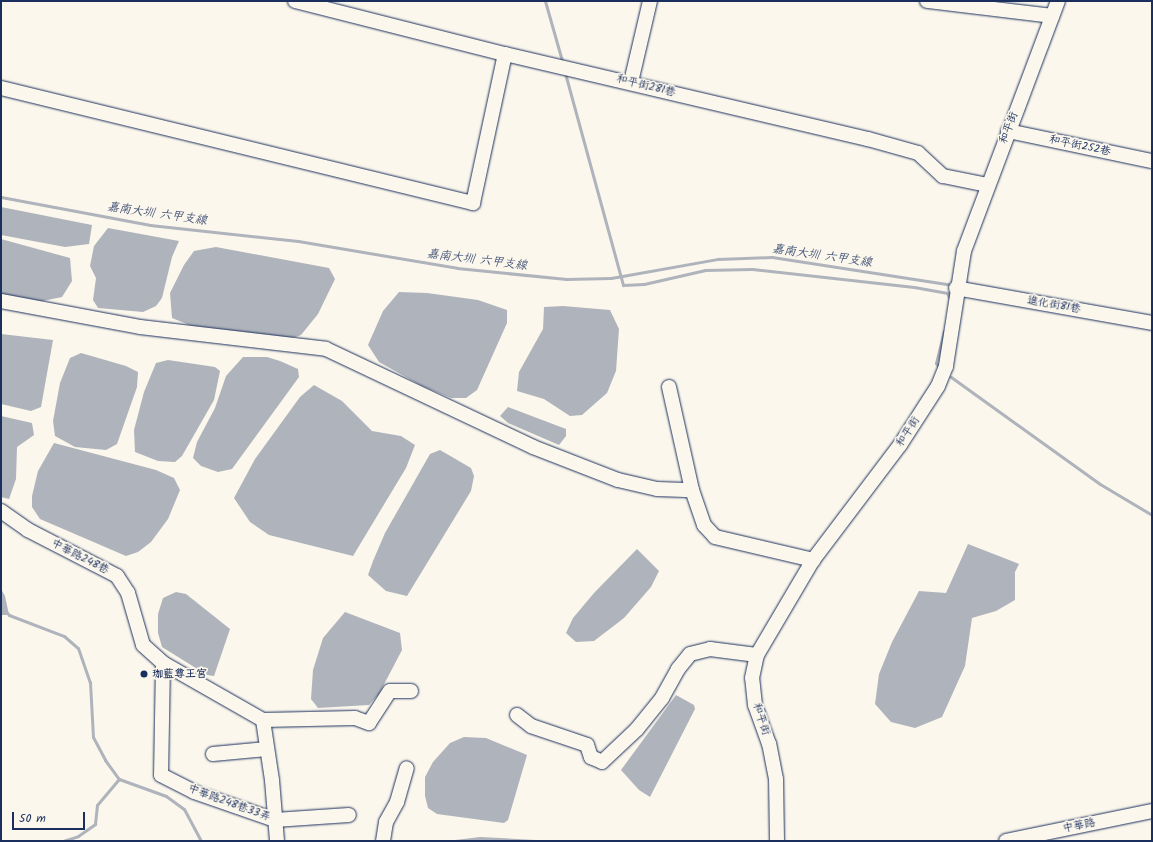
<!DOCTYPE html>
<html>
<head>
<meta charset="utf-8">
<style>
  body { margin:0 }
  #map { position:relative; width:1153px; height:842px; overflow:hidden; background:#fbf7ec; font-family:Kalam,"LXGW WenKai TC",sans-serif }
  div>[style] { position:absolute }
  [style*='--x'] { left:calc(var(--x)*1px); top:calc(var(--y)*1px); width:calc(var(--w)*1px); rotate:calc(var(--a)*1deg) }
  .water>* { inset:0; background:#afb3bb }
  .stream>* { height:3px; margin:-1.5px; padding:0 1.5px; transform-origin:1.5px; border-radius:1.5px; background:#afb3bb }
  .roads { filter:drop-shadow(0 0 1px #1b2f5e) drop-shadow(0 0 1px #1b2f5e) }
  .minor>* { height:14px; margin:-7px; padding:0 7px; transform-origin:7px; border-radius:7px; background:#fbf7ec }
  .dots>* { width:11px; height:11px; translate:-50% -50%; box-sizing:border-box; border:2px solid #fbf7ec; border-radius:50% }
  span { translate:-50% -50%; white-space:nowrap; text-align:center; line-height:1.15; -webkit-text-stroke:3.5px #fbf7ec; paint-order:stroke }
  .street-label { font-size:11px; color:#1b2f5e }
  .poi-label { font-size:11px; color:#1b2f5e; font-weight:700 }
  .left { translate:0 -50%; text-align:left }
  .water-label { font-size:12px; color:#47577a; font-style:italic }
  .frame { position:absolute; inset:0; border:2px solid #1b2f5e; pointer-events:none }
  .scale { position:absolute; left:12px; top:812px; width:73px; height:18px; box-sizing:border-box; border:2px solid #1b2f5e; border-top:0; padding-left:5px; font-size:12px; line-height:14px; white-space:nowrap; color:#1b2f5e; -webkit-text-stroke:3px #fbf7ec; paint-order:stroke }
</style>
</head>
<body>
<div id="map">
  <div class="water">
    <i style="clip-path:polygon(1px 207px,92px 225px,89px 244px,65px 247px,1px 235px)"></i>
    <i style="clip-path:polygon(108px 228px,179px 241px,172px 257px,162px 298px,156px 306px,143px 312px,98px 308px,93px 300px,96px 278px,90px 266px,94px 246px)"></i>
    <i style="clip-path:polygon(1px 239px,70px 258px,72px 281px,62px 297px,33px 303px,1px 295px)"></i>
    <i style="clip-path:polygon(216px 247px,329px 268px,335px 279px,318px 314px,301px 335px,288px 340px,194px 327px,172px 318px,170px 293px,184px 265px,194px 251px)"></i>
    <i style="clip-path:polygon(399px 292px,427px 293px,478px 300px,507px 310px,507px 323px,477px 390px,466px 398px,451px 398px,422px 386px,379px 362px,368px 345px,383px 311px)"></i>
    <i style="clip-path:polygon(563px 306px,610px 310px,619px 329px,616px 371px,607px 393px,582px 415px,570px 416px,544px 399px,517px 391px,519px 372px,543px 329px,544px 307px)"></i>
    <i style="clip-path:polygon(1px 334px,53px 340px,41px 407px,31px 411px,1px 404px)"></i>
    <i style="clip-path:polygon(81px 353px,126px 366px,138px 372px,137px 387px,117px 444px,106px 450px,75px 447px,55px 436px,53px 421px,60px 383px,70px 358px)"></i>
    <i style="clip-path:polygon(243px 357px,267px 357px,280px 361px,298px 369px,299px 377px,232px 469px,218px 472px,201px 466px,193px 458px,197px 442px,215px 408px,226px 376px)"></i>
    <i style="clip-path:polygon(168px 360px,215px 367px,220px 371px,214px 400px,182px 456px,175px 462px,158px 461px,135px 452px,134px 430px,144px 392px,156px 363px)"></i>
    <i style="clip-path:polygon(314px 385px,342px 401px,372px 431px,401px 436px,415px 445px,406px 468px,353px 556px,269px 535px,250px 522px,234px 498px,255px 459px,300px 397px)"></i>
    <i style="clip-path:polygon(508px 407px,566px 429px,566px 436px,559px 445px,508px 423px,500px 416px)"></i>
    <i style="clip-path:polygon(1px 416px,32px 423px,34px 435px,17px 447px,16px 479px,9px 499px,1px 497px)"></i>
    <i style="clip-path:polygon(54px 443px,156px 470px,174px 478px,180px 490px,168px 519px,151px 542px,138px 552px,126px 556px,40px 519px,32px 507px,32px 496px,38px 471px)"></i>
    <i style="clip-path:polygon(440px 450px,471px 468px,474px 476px,471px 491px,407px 596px,386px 591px,368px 575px,373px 561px,385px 533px,430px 454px)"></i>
    <i style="clip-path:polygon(968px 544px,1019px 564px,1015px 572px,1015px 600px,996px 611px,972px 618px,965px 666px,942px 717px,915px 728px,891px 722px,875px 704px,879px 674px,892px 642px,919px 591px,946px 593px)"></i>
    <i style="clip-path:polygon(637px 549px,659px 571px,651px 587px,624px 618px,594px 641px,576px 642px,566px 633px,573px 618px,594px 593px)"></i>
    <i style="clip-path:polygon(1px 589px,5px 596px,9px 615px,1px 615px)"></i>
    <i style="clip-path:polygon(176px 592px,186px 594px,230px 629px,214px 676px,207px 675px,162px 647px,158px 633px,158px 614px,163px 598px)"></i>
    <i style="clip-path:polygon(345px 612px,400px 633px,402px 650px,379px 694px,369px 705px,318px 708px,311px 699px,313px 670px,323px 638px)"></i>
    <i style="clip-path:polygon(676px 695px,694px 705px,695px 709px,650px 797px,639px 790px,621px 770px)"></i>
    <i style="clip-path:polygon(464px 737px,486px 738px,527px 755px,508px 820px,504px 823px,437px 814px,428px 808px,425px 796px,425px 777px,433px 762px,450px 743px)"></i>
  </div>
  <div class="stream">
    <i style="--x:545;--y:1;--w:66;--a:74.1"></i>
    <i style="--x:565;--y:73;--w:220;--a:74.7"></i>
    <i style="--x:623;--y:285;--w:21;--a:-3"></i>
    <i style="--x:644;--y:284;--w:63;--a:-12.9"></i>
    <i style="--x:705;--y:270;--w:47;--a:-1.2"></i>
    <i style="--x:752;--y:269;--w:163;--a:6.3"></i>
    <i style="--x:914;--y:287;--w:34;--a:10"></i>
    <i style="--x:947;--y:293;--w:9;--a:63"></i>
    <i style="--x:1;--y:197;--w:152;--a:10.6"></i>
    <i style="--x:150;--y:225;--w:149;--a:6.2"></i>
    <i style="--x:298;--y:241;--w:161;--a:9.6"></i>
    <i style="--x:457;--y:268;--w:110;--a:5.8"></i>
    <i style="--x:566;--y:279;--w:45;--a:-1.3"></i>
    <i style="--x:611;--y:278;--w:109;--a:-10.1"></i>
    <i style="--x:718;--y:259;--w:54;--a:-2.1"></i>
    <i style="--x:772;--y:257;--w:183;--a:8.8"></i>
    <i style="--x:939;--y:367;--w:5;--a:-127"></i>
    <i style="--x:936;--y:363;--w:33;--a:-76"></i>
    <i style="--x:951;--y:377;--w:183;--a:35.7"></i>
    <i style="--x:1100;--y:484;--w:61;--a:30.8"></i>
    <i style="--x:1;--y:606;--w:12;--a:48"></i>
    <i style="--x:9;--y:615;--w:59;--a:20.9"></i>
    <i style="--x:64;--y:636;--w:18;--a:41"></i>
    <i style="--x:78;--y:648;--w:36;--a:71"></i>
    <i style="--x:90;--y:682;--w:55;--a:86.9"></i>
    <i style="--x:93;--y:737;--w:26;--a:62"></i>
    <i style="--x:105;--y:760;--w:24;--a:54"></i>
    <i style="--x:119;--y:779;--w:50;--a:19.9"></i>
    <i style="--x:166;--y:796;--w:22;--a:36"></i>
    <i style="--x:184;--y:809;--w:36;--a:62"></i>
    <i style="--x:63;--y:841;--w:16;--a:-18"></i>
    <i style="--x:78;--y:836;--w:21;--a:-35"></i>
    <i style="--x:95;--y:824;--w:19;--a:-84"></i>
    <i style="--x:97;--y:805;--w:34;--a:-50"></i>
    <i style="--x:455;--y:841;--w:25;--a:-7"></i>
    <i style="--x:480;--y:838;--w:55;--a:3.1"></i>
  </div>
  <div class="roads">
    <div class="minor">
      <i style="--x:295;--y:1;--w:217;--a:14.2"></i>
      <i style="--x:505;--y:54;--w:373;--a:13.2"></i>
      <i style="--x:868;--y:139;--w:52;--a:15.6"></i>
      <i style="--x:918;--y:153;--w:34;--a:43"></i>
      <i style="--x:943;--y:176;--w:46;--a:11.3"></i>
      <i style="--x:927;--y:1;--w:126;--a:6.8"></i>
      <i style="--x:631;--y:82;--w:83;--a:-76.8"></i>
      <i style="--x:1;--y:88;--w:486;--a:13.7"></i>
      <i style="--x:473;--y:203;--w:152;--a:-77.9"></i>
      <i style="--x:1008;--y:131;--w:147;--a:11.8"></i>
      <i style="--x:956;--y:288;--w:199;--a:10.1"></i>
      <i style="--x:1;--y:301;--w:141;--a:10.6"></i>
      <i style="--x:140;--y:327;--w:187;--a:6.7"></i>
      <i style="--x:326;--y:349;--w:229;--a:25.3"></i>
      <i style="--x:533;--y:447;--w:91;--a:21.2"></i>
      <i style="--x:618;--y:480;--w:40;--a:13"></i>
      <i style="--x:657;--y:489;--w:35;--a:2"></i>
      <i style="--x:669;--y:387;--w:106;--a:77.4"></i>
      <i style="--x:692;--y:490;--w:37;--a:71"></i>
      <i style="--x:704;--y:525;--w:16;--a:47"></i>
      <i style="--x:715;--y:537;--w:101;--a:13.2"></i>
      <i style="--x:1;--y:511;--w:33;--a:35"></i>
      <i style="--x:28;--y:530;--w:100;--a:27.3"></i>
      <i style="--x:117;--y:576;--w:20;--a:57"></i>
      <i style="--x:128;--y:593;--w:54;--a:73.9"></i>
      <i style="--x:143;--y:645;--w:27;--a:42"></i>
      <i style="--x:163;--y:663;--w:115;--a:29.7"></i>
      <i style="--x:263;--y:720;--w:61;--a:81.5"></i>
      <i style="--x:272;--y:780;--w:61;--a:85.3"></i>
      <i style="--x:163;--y:663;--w:112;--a:91"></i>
      <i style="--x:161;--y:775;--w:37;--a:27"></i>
      <i style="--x:194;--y:792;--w:86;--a:19.1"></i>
      <i style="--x:275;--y:820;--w:74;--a:-3.9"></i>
      <i style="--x:517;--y:715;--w:18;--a:38"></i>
      <i style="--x:531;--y:726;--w:59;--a:18.7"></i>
      <i style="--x:587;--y:745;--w:13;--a:72"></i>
      <i style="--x:591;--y:757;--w:12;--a:24"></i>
      <i style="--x:602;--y:762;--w:48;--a:-43.3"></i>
      <i style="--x:637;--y:729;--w:40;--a:-51"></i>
      <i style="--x:662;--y:698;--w:33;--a:-61"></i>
      <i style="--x:678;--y:669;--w:19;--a:-51"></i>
      <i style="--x:690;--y:654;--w:21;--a:-14"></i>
      <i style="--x:710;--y:649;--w:47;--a:7.3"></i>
      <i style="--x:263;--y:720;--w:92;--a:-1.2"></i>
      <i style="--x:355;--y:718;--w:15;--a:20"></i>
      <i style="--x:369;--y:723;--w:38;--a:-57"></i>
      <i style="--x:390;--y:691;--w:21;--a:0"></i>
      <i style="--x:213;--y:754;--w:54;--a:-5.3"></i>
      <i style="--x:383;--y:841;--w:19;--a:-81"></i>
      <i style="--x:386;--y:822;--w:23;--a:-61"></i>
      <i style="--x:397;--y:802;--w:35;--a:-74"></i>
      <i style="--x:777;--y:841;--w:62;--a:-90.9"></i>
      <i style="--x:776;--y:779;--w:36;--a:-101"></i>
      <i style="--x:769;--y:744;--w:41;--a:-109.7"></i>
      <i style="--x:755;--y:705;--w:27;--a:-96"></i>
      <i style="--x:752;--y:678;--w:24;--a:-78"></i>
      <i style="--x:757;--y:655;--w:110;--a:-59.5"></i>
      <i style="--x:813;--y:560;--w:144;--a:-52.9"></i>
      <i style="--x:900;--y:445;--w:70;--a:-57.2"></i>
      <i style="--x:938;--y:386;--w:22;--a:-68"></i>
      <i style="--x:946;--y:366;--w:116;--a:-81.1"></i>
      <i style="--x:964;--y:251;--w:267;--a:-69.4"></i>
      <i style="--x:1006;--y:841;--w:149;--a:-11.6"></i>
    </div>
  </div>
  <div class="dots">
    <i style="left:144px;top:674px;background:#1b2f5e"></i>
  </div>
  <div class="street-label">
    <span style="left:646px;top:86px;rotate:14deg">和平街281巷</span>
    <span style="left:1009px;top:128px;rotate:-69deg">和平街</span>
    <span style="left:1080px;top:146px;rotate:12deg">和平街252巷</span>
    <span style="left:1054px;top:305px;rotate:10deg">進化街81巷</span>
    <span style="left:908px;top:432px;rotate:-57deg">和平街</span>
    <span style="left:80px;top:557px;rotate:27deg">中華路248巷</span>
    <span style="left:761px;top:719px;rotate:72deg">和平街</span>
    <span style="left:229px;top:803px;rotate:20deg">中華路248巷33弄</span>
    <span style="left:1079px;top:826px;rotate:-12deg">中華路</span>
  </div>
  <div class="poi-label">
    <span class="left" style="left:152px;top:674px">珈藍尊王宮</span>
  </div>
  <div class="water-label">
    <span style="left:157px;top:214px;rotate:8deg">嘉南大圳 六甲支線</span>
    <span style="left:822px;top:256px;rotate:8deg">嘉南大圳 六甲支線</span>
    <span style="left:477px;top:260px;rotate:7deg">嘉南大圳 六甲支線</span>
  </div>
  <div class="frame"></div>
  <div class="scale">50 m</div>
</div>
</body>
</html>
